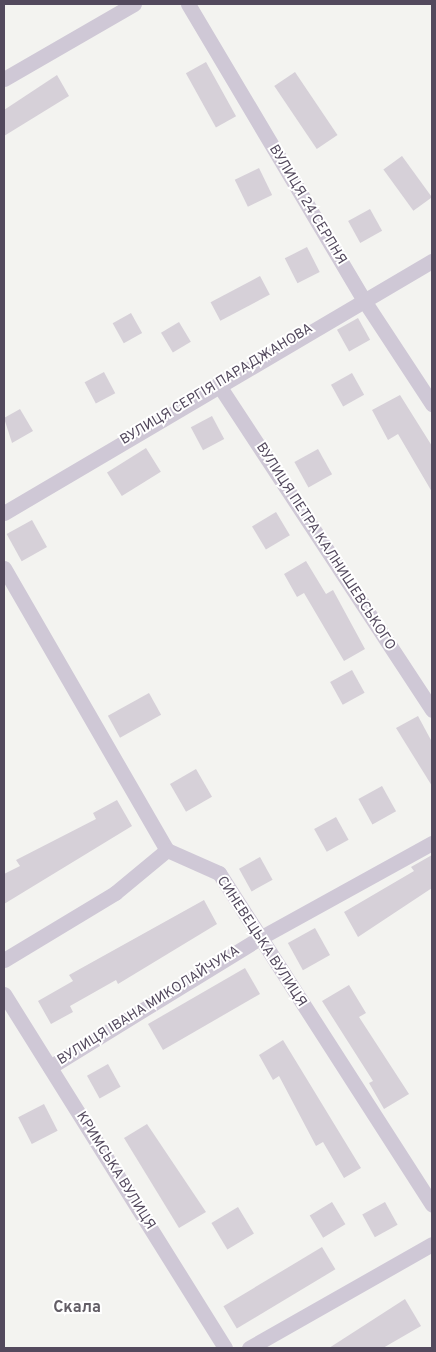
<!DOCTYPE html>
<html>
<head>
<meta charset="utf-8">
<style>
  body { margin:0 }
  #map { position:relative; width:436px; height:1352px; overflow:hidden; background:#f3f3f0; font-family:Overpass,sans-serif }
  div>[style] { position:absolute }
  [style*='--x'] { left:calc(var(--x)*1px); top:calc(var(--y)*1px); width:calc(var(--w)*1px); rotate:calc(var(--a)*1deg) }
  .building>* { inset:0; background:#d6d0d8; transform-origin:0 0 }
  .street>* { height:15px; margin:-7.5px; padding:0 7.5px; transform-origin:7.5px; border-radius:7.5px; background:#cfc8d6 }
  span { translate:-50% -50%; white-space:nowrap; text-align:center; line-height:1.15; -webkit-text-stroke:4px #fff; paint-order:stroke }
  .street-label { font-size:14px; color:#53495d }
  .quarter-label { font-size:16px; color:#625d65; font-weight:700 }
  .frame { position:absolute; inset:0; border:5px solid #53495d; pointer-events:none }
</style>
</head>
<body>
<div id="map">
  <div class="building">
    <i style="left:206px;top:62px;width:62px;height:23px;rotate:61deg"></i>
    <i style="left:295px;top:72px;width:76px;height:25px;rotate:56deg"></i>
    <i style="clip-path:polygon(57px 75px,69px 96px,4px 136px,4px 110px)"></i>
    <i style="left:402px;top:156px;width:51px;height:23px;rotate:54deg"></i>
    <i style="left:259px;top:168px;width:30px;height:27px;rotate:64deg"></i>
    <i style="left:370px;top:209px;width:25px;height:25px;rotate:61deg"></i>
    <i style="left:307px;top:247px;width:28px;height:25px;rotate:63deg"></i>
    <i style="left:260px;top:276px;width:21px;height:56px;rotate:62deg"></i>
    <i style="left:131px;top:313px;width:23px;height:21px;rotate:61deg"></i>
    <i style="left:358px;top:318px;width:25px;height:24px;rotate:61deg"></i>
    <i style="left:179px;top:322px;width:23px;height:21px;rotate:59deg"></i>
    <i style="left:104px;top:372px;width:24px;height:22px;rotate:62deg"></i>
    <i style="left:352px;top:373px;width:25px;height:24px;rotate:61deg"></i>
    <i style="clip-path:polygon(400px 395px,432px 446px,432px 492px,398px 434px,388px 440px,372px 410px)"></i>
    <i style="clip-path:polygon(20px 409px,33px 431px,12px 443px,4px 418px)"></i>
    <i style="left:212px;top:416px;width:26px;height:24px;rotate:62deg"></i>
    <i style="left:146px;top:448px;width:28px;height:46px;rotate:58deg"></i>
    <i style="left:318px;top:449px;width:29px;height:27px;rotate:61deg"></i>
    <i style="left:276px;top:512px;width:27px;height:28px;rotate:59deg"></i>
    <i style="left:32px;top:520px;width:31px;height:29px;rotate:61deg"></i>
    <i style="clip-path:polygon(306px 561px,326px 594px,333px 590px,365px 649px,344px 661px,304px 593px,297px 597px,284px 574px)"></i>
    <i style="left:352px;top:670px;width:26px;height:25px;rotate:61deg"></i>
    <i style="left:149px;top:693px;width:25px;height:47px;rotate:61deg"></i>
    <i style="clip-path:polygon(418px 716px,432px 742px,432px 786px,396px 728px)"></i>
    <i style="left:196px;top:769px;width:32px;height:30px;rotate:60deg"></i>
    <i style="left:382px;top:786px;width:29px;height:27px;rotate:61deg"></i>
    <i style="clip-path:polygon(117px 800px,132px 826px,4px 904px,4px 874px,20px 866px,16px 860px,96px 819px,93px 813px)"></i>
    <i style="left:336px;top:817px;width:26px;height:25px;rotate:61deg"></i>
    <i style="clip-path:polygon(432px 855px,432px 888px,358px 937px,344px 912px,414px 871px,411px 867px)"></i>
    <i style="left:260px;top:857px;width:26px;height:24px;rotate:61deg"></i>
    <i style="clip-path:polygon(204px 900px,217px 924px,118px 984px,116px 980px,70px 1006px,73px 1012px,51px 1024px,38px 1001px,73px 981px,69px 975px)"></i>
    <i style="left:315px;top:928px;width:31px;height:31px;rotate:61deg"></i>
    <i style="left:245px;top:968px;width:30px;height:112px;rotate:60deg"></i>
    <i style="clip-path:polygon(349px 985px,366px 1013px,359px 1017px,409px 1094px,384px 1109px,369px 1083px,373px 1081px,322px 1001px)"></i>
    <i style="clip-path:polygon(283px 1040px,361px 1168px,344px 1178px,323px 1142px,316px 1146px,279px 1076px,273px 1080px,259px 1055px)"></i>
    <i style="left:108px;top:1064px;width:26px;height:24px;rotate:61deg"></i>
    <i style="left:44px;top:1104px;width:30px;height:29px;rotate:63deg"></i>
    <i style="clip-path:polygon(147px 1124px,206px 1212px,179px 1228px,124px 1138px)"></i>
    <i style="left:332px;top:1202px;width:26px;height:26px;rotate:59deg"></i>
    <i style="left:385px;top:1202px;width:26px;height:26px;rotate:61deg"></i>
    <i style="left:238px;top:1207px;width:31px;height:31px;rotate:59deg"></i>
    <i style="left:322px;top:1247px;width:26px;height:115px;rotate:59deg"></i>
    <i style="clip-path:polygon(405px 1299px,421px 1326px,383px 1348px,329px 1348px)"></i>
  </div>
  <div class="street">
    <i style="--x:188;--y:4;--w:343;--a:59.3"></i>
    <i style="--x:363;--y:299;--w:126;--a:56.7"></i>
    <i style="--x:4;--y:79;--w:150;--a:-30"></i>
    <i style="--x:218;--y:384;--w:390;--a:56.7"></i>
    <i style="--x:4;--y:513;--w:497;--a:-30.5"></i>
    <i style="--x:4;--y:568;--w:326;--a:60"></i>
    <i style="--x:167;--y:850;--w:57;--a:23.9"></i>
    <i style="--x:219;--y:873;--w:394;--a:57.3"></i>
    <i style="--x:4;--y:960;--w:130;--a:-31.1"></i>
    <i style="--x:115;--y:893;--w:67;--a:-39.6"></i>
    <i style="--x:4;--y:994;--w:417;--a:58"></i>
    <i style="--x:50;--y:1067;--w:244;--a:-31.6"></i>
    <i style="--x:258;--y:939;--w:199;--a:-28.9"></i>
    <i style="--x:249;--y:1348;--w:210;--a:-29.6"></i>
  </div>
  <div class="street-label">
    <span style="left:307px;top:205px;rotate:59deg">ВУЛИЦЯ 24 СЕРПНЯ</span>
    <span style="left:217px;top:385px;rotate:-31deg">ВУЛИЦЯ СЕРГІЯ ПАРАДЖАНОВА</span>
    <span style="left:325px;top:547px;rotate:57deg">ВУЛИЦЯ ПЕТРА КАЛНИШЕВСЬКОГО</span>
    <span style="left:261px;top:942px;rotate:57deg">СИНЕВЕЦЬКА ВУЛИЦЯ</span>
    <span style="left:149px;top:1006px;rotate:-32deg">ВУЛИЦЯ ІВАНА МИКОЛАЙЧУКА</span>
    <span style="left:115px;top:1171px;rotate:58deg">КРИМСЬКА ВУЛИЦЯ</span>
  </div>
  <div class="quarter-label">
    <span style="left:77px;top:1308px">Скала</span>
  </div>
  <div class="frame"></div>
</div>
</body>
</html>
